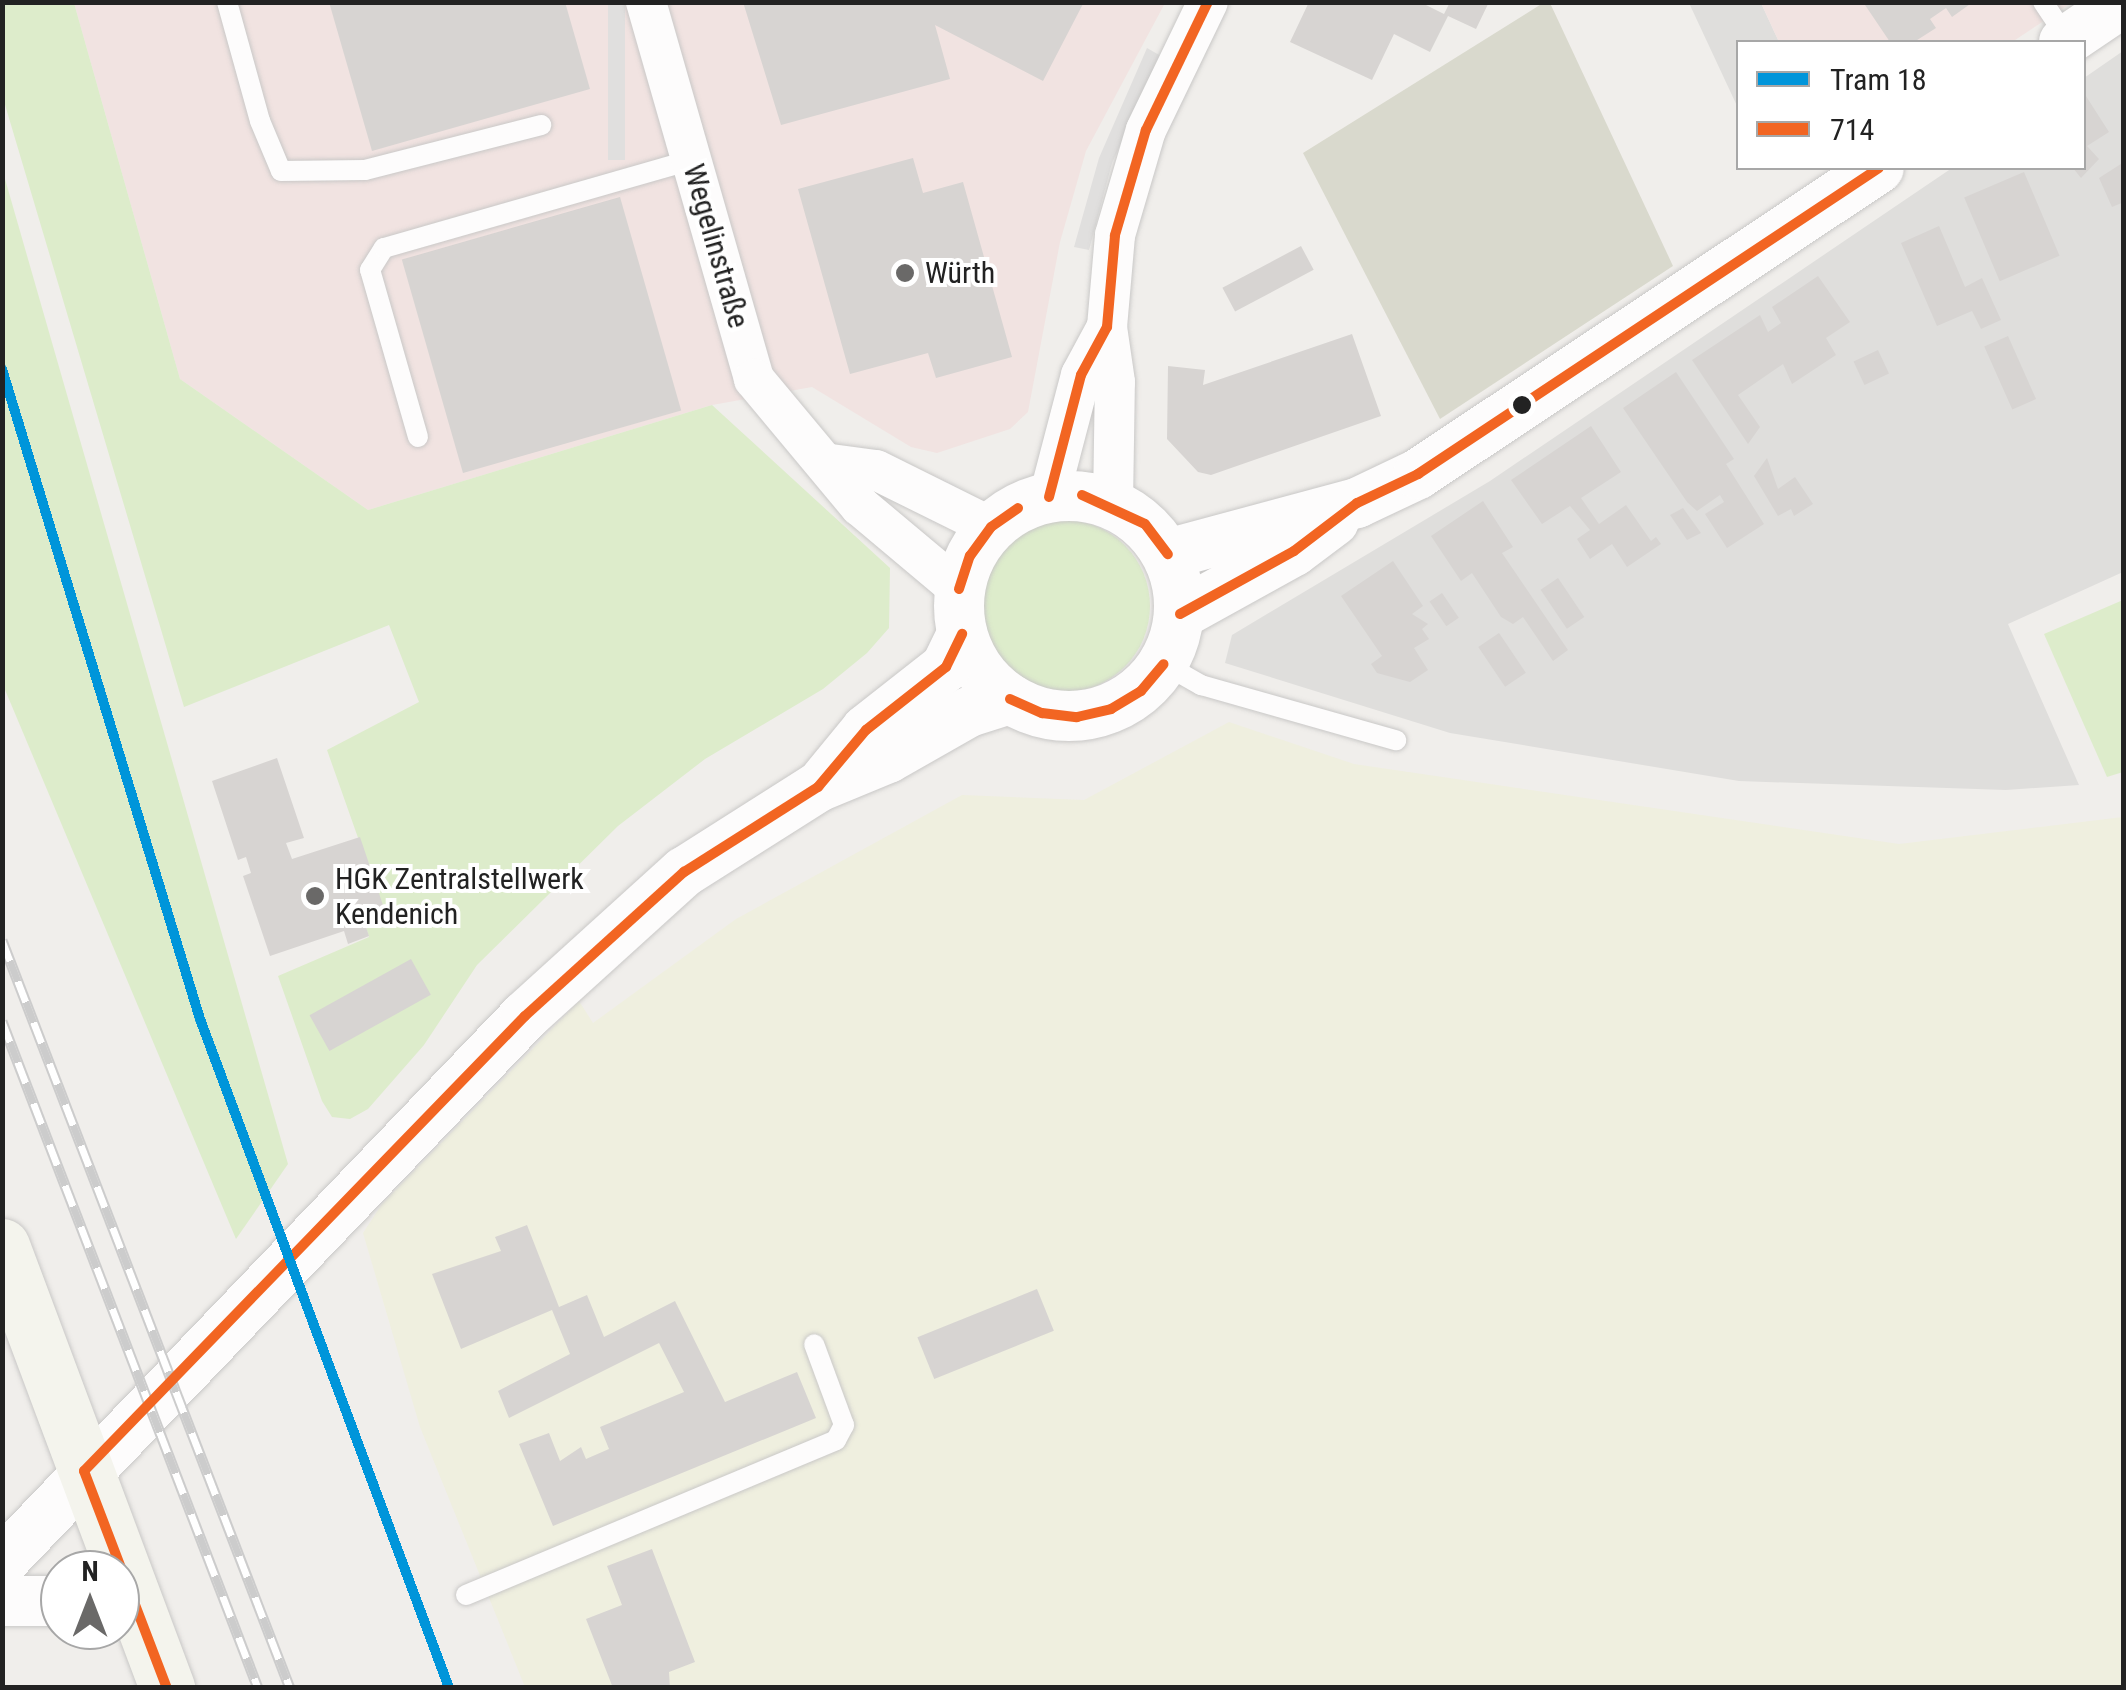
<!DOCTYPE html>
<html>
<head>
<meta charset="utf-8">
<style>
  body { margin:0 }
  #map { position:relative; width:2126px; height:1690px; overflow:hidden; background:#f0eeeb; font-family:"Roboto Condensed",sans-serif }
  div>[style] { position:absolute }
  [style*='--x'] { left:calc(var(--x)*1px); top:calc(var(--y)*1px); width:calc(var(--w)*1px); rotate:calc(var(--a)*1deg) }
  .residential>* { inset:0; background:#dfdedc }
  .commercial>* { inset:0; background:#f1e3e1 }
  .construction>* { inset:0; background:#d9d9cd }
  .farmland>* { inset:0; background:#efefdf }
  .grass>* { inset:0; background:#ddeccb }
  .round { border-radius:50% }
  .parking>* { inset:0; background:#e0dfde; transform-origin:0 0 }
  .building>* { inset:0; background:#d7d4d2; transform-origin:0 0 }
  .roads { filter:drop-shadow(0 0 2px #c9c8c7) drop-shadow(0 0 2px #c9c8c7) }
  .service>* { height:20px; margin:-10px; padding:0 10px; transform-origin:10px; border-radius:10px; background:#fdfcfc }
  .minor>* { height:40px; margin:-20px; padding:0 20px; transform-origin:20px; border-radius:20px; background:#fdfcfc }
  .tertiary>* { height:50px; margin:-25px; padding:0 25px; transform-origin:25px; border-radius:25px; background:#fdfcfc }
  .tertiary>.ring { margin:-25px; padding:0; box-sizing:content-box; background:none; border:50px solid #fdfcfc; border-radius:50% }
  .secondary>* { height:55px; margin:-27.5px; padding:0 27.5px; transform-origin:27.5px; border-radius:27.5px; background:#f4f4ed }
  .rail>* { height:11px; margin-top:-5.5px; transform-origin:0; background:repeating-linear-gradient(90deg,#fff 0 22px,#ccc 0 44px); box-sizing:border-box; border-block:2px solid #ccc }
  .bus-1>* { height:10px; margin:-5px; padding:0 5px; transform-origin:5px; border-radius:5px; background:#f26522 }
  .tram-1>* { height:10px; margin:-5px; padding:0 5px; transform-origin:5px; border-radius:5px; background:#0095da }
  .dots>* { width:28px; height:28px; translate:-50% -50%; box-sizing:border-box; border:5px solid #fff; border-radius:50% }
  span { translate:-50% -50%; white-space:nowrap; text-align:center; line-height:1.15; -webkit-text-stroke:8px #fff; paint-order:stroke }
  .street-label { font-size:30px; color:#222 }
  .poi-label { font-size:30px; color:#222 }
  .left { translate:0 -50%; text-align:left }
  .frame { position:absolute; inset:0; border:5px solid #222; pointer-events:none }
  .legend { position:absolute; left:1736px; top:40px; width:350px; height:130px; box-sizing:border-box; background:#fff; border:2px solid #a7a7a7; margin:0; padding:12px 18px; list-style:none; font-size:30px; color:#222 }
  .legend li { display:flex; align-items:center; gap:20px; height:50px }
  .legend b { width:50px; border:2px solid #a7a7a7 }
  .north { position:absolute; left:40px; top:1550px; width:100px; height:100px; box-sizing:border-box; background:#fff; border:2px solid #a7a7a7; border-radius:50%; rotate:0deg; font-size:28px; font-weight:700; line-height:40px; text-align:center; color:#222 }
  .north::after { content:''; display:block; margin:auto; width:35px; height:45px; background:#6a6968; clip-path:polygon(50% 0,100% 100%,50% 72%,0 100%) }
</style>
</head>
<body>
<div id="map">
  <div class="residential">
    <i style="clip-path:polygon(1689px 3px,1761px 3px,1779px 42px,1738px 42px,1738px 108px)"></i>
    <i style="clip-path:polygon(2123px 51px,2123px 572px,2008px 624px,2079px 785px,2006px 790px,1739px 781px,1450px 733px,1225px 663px,1232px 635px,1490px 481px,1952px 168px,2084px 168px,2084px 78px)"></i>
  </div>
  <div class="commercial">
    <i style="clip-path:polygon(74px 3px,1165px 3px,1086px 151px,1060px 242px,1028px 412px,1010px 429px,937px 453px,911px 447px,812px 387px,712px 405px,368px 510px,180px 379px)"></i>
    <i style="clip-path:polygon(1761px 3px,2071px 3px,2012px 42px,1779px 42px)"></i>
  </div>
  <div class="construction">
    <i style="clip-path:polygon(1543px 3px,1550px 3px,1673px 266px,1440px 419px,1303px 153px)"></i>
  </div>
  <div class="farmland">
    <i style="clip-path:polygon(1229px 722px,1354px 764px,1899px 844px,2123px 817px,2123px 1687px,525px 1687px,420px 1427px,363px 1233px,382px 1204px,579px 1001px,593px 1023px,736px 919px,962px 795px,1084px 800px)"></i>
  </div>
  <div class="grass">
    <i style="clip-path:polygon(2px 3px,74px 3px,180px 379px,368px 510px,712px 405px,890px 568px,889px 628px,867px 653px,823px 689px,705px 759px,618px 826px,477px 965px,424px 1045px,368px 1109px,350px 1119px,332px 1117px,322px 1101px,278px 976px,369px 937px,365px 924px,386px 917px,327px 750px,419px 702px,389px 625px,184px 707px,3px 98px)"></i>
    <i style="clip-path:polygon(3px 172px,288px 1164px,236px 1239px,3px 685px)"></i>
    <i class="round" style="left:978px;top:520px;width:172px;height:172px"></i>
    <i style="clip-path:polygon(2123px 600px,2123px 772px,2107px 777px,2044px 634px)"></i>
  </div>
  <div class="parking">
    <i style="left:608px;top:3px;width:17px;height:157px"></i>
    <i style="clip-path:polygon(1147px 48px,1161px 56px,1112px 163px,1089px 250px,1074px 247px,1099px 158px)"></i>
  </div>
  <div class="building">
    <i style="clip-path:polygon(329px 2px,565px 2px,590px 89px,372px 151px)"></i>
    <i style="clip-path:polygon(743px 2px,1084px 2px,1043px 81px,935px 25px,950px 79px,781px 125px)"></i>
    <i style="clip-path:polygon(1309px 2px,1420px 2px,1444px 14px,1450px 2px,1489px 2px,1476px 29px,1448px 16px,1430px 52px,1394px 34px,1372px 80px,1290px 42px)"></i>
    <i style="clip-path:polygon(1863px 2px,1973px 2px,1952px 17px,1946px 8px,1930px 19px,1936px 28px,1914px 42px,1890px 42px)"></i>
    <i style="clip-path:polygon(2084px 93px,2109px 132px,2087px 146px,2099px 159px,2081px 178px,2073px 168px,2084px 168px)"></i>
    <i style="clip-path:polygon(913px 158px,923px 193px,963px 182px,1012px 357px,936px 378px,928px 353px,850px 374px,798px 189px)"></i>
    <i style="clip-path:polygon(2124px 162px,2124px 202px,2112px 207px,2099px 178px)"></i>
    <i style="left:2024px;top:172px;width:91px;height:65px;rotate:67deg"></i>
    <i style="left:620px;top:197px;width:222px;height:227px;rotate:74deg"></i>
    <i style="clip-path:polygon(1939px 226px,1965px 287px,1982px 278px,2001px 320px,1981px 329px,1972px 311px,1937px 326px,1901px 243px)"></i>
    <i style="left:1301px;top:246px;width:27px;height:89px;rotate:62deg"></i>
    <i style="clip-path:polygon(1818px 276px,1850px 322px,1826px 338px,1836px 355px,1792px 384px,1783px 364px,1738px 395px,1760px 427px,1748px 444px,1692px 360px,1760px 315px,1768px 332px,1781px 323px,1772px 307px)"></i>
    <i style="clip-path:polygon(1352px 334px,1381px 416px,1211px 475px,1198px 472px,1167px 439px,1168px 366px,1205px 370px,1203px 385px)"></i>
    <i style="left:2008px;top:336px;width:69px;height:26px;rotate:66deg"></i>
    <i style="left:1878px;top:350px;width:26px;height:27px;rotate:65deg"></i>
    <i style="clip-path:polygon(1676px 372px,1734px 459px,1726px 464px,1764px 524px,1727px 548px,1705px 514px,1724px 502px,1720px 495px,1697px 511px,1687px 502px,1623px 408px)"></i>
    <i style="clip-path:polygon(1591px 426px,1621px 472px,1581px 498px,1599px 524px,1626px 505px,1651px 541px,1656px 537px,1661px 544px,1627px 567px,1612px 544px,1590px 559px,1577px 539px,1590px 530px,1570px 506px,1542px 524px,1511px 480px)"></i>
    <i style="clip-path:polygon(1767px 458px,1778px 489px,1795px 477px,1813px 504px,1794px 516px,1791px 509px,1778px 516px,1754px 476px)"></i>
    <i style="clip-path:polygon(1483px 501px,1513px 547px,1502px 553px,1568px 650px,1553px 661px,1523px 617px,1513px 624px,1501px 617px,1472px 573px,1461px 581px,1431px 536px)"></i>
    <i style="clip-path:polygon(1683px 508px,1701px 533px,1687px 540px,1670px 515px)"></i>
    <i style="clip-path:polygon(1393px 561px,1423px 606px,1412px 614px,1428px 624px,1422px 629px,1429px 639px,1414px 648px,1428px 670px,1410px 682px,1377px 673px,1371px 664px,1382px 656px,1341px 596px)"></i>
    <i style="left:1558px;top:578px;width:47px;height:21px;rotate:56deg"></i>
    <i style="left:1442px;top:593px;width:30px;height:15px;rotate:56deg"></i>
    <i style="left:1499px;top:633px;width:48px;height:25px;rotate:56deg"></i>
    <i style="clip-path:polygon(277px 758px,304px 838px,286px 843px,292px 859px,360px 837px,387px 917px,365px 924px,369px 936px,348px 944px,344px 931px,270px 956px,243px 876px,251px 873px,246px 857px,238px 860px,212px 781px)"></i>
    <i style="left:411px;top:959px;width:41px;height:116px;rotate:61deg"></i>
    <i style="clip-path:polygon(527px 1225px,559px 1307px,587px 1295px,604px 1337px,675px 1301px,725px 1402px,797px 1372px,816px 1418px,553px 1526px,519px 1444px,549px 1433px,560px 1461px,581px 1447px,586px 1459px,609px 1449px,600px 1427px,684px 1392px,659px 1343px,509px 1418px,498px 1391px,570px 1354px,552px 1310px,461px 1349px,432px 1274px,501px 1251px,495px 1237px)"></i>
    <i style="left:1037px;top:1289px;width:45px;height:129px;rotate:68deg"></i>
    <i style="clip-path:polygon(652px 1549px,695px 1662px,669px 1672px,670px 1688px,613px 1688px,586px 1619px,622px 1605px,607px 1566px)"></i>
  </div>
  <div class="roads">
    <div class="service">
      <i style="--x:227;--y:2;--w:123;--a:74.5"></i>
      <i style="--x:260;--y:121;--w:54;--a:67.2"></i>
      <i style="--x:281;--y:171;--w:84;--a:-0.7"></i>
      <i style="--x:365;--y:170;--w:182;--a:-14.3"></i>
      <i style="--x:2043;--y:2;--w:43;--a:56.3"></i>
      <i style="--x:418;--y:437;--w:174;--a:-106"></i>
      <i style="--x:370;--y:270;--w:26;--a:-58"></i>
      <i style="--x:384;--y:248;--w:319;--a:-16"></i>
      <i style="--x:1164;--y:664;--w:43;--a:29.6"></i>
      <i style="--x:1201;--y:685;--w:203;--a:15.8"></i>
      <i style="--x:466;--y:1595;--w:401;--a:-22.7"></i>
      <i style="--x:836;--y:1440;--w:17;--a:-62"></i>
      <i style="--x:844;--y:1425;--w:86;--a:-110.3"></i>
    </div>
    <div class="minor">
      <i style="--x:646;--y:2;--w:392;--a:74"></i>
      <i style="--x:754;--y:379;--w:165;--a:50.2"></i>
      <i style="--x:860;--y:506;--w:129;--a:40"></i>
      <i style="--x:831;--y:464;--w:45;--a:7.6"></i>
      <i style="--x:876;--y:470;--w:128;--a:26.4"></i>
      <i style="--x:1049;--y:497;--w:126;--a:-75.3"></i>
      <i style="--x:1081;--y:375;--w:55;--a:-61.6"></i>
      <i style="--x:1113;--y:504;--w:122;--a:-89.1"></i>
      <i style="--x:1115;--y:382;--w:56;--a:-98.3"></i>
      <i style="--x:1107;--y:327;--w:92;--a:-85"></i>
      <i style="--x:1115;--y:235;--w:109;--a:-73.6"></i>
      <i style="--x:1146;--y:130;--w:142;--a:-64.2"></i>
    </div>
    <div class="tertiary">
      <i style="--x:2064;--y:42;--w:71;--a:-34.1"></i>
      <i class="ring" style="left:959px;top:496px;width:170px;height:170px"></i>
      <i style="--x:1168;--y:554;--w:196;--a:-15.1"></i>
      <i style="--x:1357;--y:503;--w:68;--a:-25.4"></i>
      <i style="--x:1418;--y:474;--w:553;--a:-33.58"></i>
      <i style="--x:1180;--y:614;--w:130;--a:-28.9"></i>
      <i style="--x:1294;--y:551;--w:50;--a:-36.9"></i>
      <i style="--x:825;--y:780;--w:65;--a:-50.6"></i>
      <i style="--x:866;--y:730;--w:102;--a:-38.2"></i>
      <i style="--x:946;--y:667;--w:37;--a:-64"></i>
      <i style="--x:2;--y:1562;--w:756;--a:-46.23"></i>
      <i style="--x:525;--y:1016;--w:215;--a:-42.2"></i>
      <i style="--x:684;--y:872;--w:159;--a:-32.4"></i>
      <i style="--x:818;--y:787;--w:76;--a:-22.5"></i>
      <i style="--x:888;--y:758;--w:93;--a:-29.6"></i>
      <i style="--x:969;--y:712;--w:43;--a:-17.6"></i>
      <i style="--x:2;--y:1601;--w:58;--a:0"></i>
    </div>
    <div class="secondary">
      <i style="--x:2;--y:1246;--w:472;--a:69.5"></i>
    </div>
  </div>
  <div class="rail">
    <i style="--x:2;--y:940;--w:802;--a:68.94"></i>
    <i style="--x:2;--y:1021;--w:714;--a:69"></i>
  </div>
  <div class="bus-1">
    <i style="--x:1082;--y:495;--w:69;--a:24.7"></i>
    <i style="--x:1145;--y:524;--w:38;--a:53"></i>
    <i style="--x:1049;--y:497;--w:126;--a:-75.3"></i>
    <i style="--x:1081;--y:375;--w:55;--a:-61.6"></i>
    <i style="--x:1107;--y:327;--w:92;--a:-85"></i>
    <i style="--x:1115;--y:235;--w:109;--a:-73.6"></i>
    <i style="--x:1146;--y:130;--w:142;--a:-64.2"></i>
    <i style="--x:959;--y:589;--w:35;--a:-72"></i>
    <i style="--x:970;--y:556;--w:36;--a:-54"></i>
    <i style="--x:991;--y:527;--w:33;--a:-35"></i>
    <i style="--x:1180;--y:614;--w:130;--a:-28.9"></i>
    <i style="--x:1294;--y:551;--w:79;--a:-37.3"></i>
    <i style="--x:1357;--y:503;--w:68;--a:-25.4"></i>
    <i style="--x:1418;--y:474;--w:553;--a:-33.58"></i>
    <i style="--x:1010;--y:699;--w:35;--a:24"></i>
    <i style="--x:1042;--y:713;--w:35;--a:7"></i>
    <i style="--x:1077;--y:717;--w:35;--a:-13"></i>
    <i style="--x:1111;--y:709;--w:35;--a:-31"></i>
    <i style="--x:1141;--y:691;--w:35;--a:-50"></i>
    <i style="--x:84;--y:1471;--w:634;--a:-45.9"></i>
    <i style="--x:525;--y:1016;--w:215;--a:-42.2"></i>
    <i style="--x:684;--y:872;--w:159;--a:-32.4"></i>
    <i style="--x:818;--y:787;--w:75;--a:-49.9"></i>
    <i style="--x:866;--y:730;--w:102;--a:-38.2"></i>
    <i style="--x:946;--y:667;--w:37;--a:-64"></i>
    <i style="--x:84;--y:1471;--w:232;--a:69.1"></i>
  </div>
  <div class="tram-1">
    <i style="--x:2;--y:369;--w:679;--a:73.06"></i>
    <i style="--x:200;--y:1019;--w:714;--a:69.58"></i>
  </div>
  <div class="dots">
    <i style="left:905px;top:273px;background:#6a6968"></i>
    <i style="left:1522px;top:405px;background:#222"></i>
    <i style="left:315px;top:896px;background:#6a6968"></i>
  </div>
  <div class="street-label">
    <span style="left:716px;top:246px;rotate:74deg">Wegelinstraße</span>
  </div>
  <div class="poi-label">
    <span class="left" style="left:925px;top:273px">Würth</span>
    <span class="left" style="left:335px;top:896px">HGK Zentralstellwerk<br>Kendenich</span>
  </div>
  <div class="frame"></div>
  <ul class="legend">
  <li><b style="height:12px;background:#0095da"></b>Tram 18</li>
  <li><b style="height:12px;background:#f26522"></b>714</li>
  </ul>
  <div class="north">N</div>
</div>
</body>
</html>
